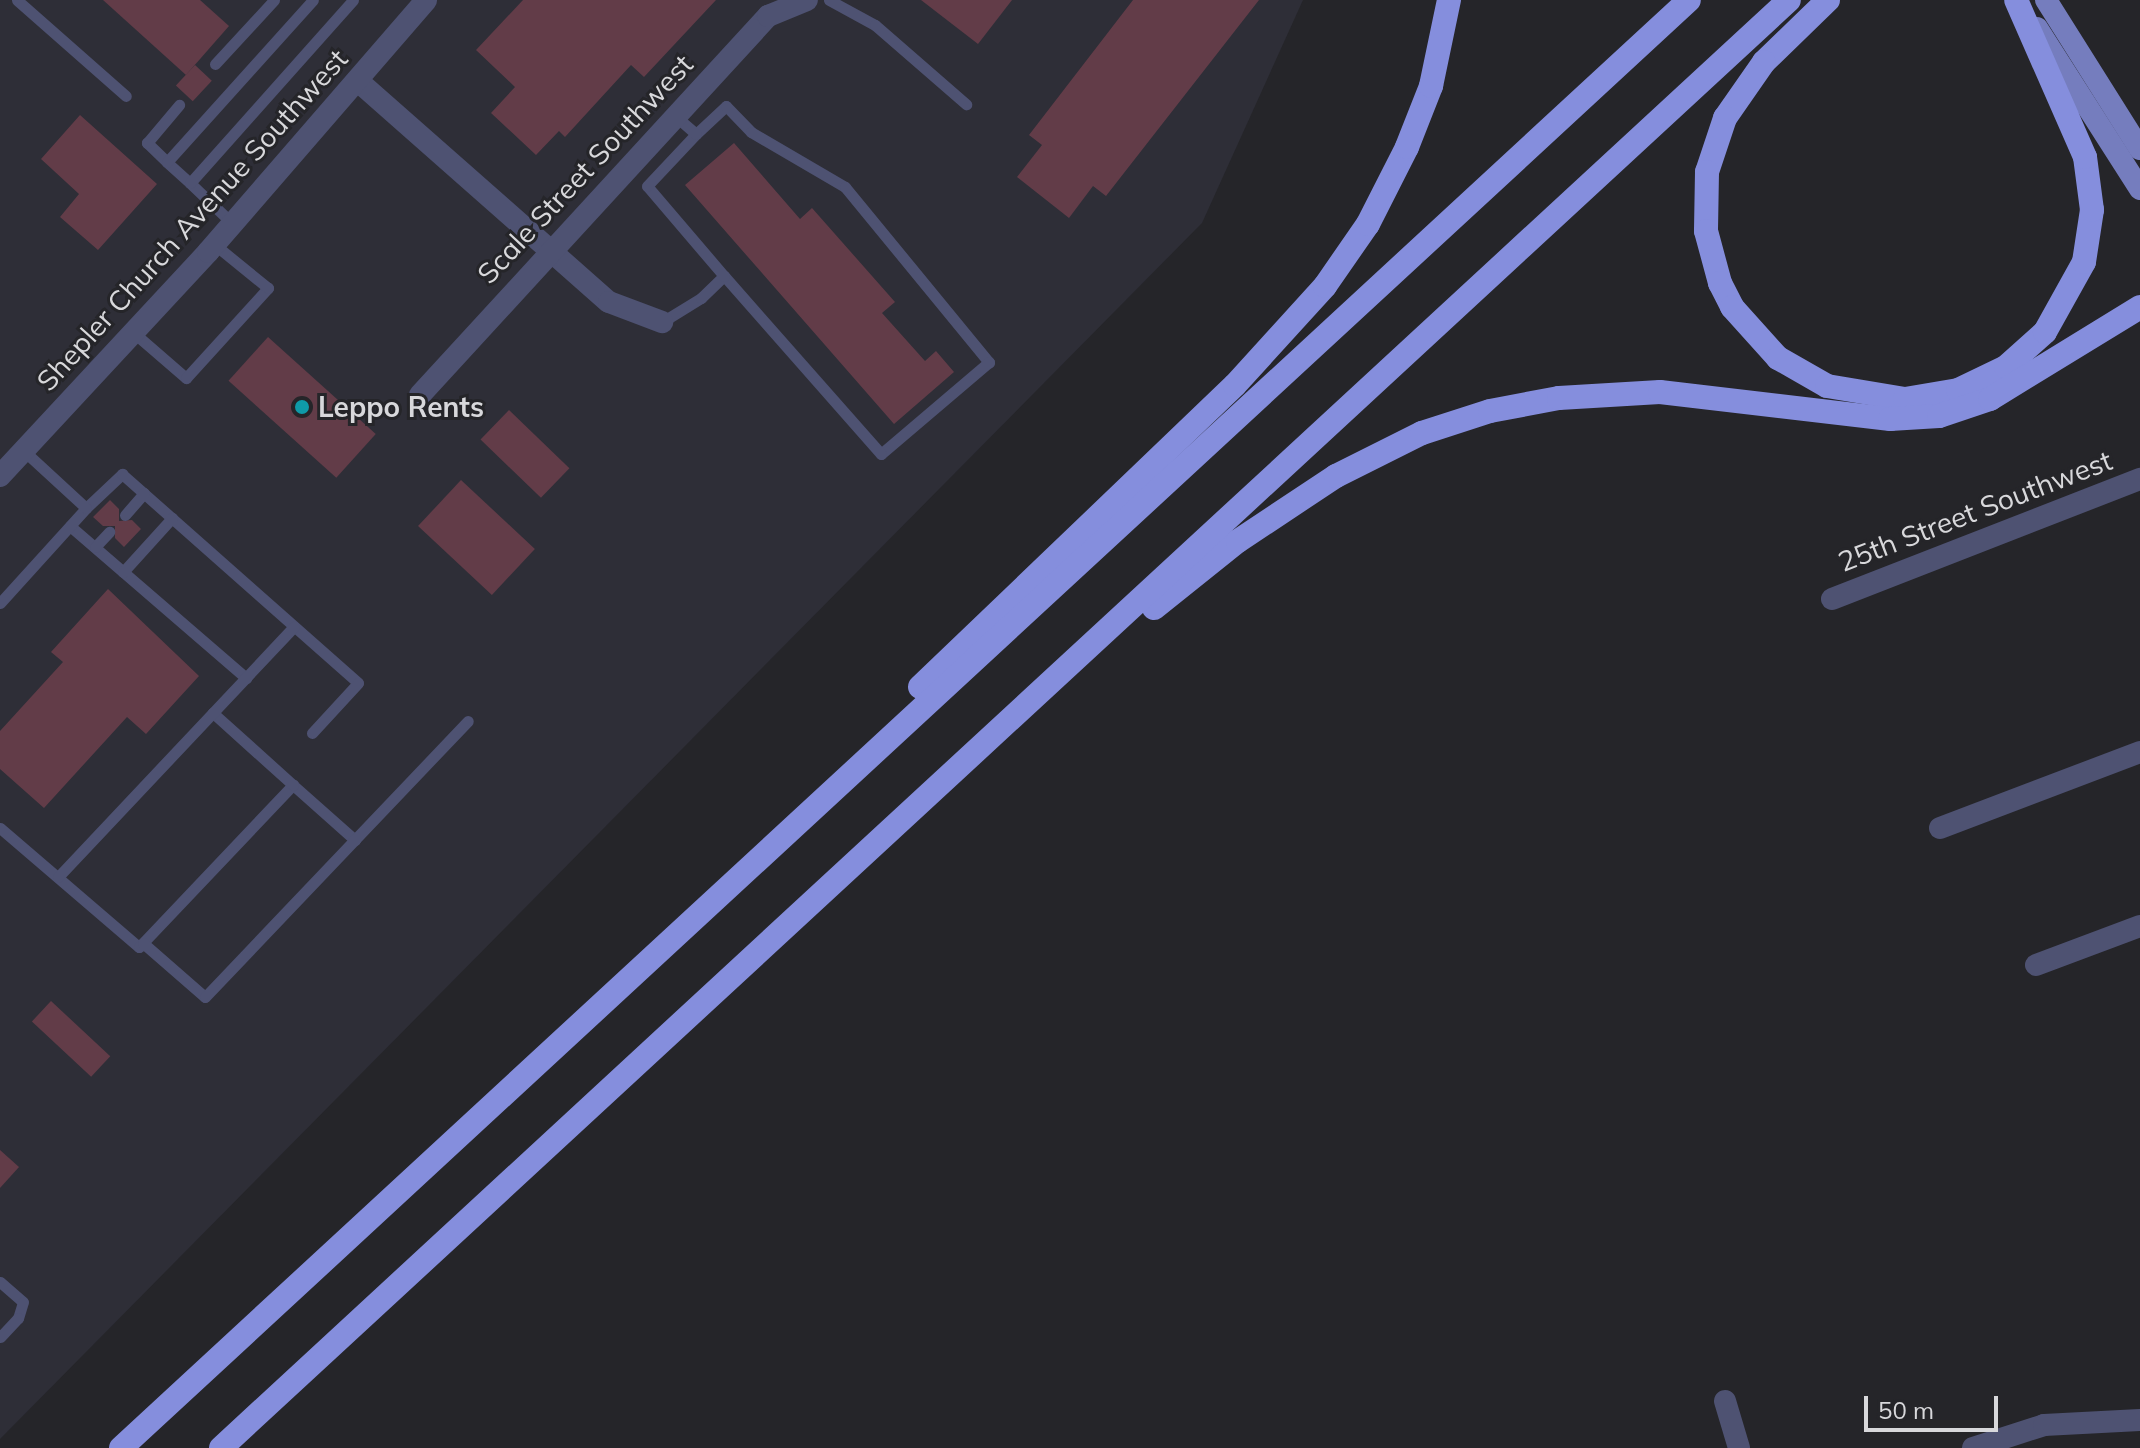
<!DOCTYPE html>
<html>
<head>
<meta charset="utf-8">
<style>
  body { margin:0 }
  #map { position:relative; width:2140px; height:1448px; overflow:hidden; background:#252529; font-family:Mulish,sans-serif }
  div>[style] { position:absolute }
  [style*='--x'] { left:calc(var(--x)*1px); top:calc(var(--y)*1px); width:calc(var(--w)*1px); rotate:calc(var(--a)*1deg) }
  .built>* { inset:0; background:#2e2e37 }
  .building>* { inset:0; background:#623c48; transform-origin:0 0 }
  .service>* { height:11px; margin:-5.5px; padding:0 5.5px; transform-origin:5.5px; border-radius:5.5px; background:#4e5272 }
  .minor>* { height:22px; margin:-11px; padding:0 11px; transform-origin:11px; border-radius:11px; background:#4e5272 }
  .tertiary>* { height:22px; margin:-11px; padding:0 11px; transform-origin:11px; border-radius:11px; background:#4e5272 }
  .primary>* { height:22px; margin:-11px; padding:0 11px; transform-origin:11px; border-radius:11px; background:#757dbe }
  .motorway>* { height:24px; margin:-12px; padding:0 12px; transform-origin:12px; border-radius:12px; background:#858edd }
  .dots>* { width:22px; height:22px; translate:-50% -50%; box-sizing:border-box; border:4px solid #252529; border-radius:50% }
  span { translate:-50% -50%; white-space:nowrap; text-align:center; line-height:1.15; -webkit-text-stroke:6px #252529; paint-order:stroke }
  .street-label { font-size:28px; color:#d8d8db }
  .poi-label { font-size:28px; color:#d8d8db; font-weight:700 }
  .left { translate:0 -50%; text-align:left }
  .scale { position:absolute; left:1864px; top:1396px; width:134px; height:36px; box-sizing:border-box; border:4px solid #d8d8db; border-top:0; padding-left:10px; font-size:24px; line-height:28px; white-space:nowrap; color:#d8d8db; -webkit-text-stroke:6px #252529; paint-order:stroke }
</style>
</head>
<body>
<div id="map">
  <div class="built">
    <i style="clip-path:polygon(0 0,1303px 0,1202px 223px,0 1439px)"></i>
  </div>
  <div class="building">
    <i style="clip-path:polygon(103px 0,200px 0,229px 26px,186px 75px)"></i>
    <i style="clip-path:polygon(523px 0,716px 0,644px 77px,631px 65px,565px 137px,559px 131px,536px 155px,491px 113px,515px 87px,476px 50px)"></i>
    <i style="clip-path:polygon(921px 0,1012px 0,978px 44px)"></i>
    <i style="clip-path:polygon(1133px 0,1259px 0,1106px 196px,1093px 186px,1069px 218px,1017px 177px,1042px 145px,1029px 135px)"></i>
    <i style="left:195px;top:65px;width:23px;height:28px;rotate:43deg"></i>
    <i style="clip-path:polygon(80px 115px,157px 184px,98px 250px,60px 217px,79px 194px,41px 159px)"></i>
    <i style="clip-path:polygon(734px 143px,800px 219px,812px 208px,895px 302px,882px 313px,925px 361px,936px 351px,954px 372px,894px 424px,685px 185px)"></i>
    <i style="left:268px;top:337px;width:145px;height:59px;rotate:42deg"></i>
    <i style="left:509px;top:410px;width:84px;height:41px;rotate:44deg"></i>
    <i style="left:461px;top:480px;width:101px;height:63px;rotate:43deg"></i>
    <i style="clip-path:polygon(110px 500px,119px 509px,119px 521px,132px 520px,141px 529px,124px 547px,115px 538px,115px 526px,103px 526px,93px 517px)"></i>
    <i style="clip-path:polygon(108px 589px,199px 676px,146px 734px,127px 717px,44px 808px,0 769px,0 731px,63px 662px,51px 652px)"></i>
    <i style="left:51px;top:1001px;width:81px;height:28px;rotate:43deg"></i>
    <i style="clip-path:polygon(0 1150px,19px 1167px,0 1188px)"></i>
  </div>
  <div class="service">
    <i style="--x:17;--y:0;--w:145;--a:41.4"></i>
    <i style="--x:829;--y:0;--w:52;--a:28.5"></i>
    <i style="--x:875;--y:25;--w:121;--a:41"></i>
    <i style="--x:215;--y:64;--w:87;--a:-47.3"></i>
    <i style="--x:696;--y:134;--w:41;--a:-43"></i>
    <i style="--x:726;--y:106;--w:36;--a:46"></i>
    <i style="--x:751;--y:132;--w:109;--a:30.3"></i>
    <i style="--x:845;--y:187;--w:227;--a:50.6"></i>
    <i style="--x:989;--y:362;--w:142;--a:139.6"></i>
    <i style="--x:881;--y:454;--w:237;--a:-131.4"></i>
    <i style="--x:167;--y:162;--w:28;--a:-136"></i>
    <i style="--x:147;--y:143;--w:50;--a:-49.9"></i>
    <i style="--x:190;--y:183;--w:31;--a:-138"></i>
    <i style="--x:167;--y:162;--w:218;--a:-48"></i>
    <i style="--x:233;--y:224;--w:59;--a:-136.4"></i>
    <i style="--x:190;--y:183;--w:245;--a:-48.3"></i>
    <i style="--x:662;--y:322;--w:46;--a:-31.6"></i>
    <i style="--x:701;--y:298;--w:32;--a:-44"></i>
    <i style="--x:724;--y:276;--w:118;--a:-130.5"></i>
    <i style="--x:647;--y:186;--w:71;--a:-46.7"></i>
    <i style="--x:696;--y:134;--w:28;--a:-139"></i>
    <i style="--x:134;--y:333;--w:69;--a:40.9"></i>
    <i style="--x:186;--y:378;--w:122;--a:-47.7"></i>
    <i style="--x:268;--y:288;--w:68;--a:-140.9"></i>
    <i style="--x:86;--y:508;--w:50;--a:-43.4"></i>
    <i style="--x:122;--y:474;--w:315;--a:41.5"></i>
    <i style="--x:358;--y:683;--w:68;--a:132.6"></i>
    <i style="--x:125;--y:515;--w:29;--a:-49"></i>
    <i style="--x:70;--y:526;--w:233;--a:40.8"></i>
    <i style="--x:95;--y:547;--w:21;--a:-47"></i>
    <i style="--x:123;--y:572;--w:73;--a:-47.8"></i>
    <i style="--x:0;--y:603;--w:128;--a:-47.8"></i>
    <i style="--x:86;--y:508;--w:84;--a:-137.4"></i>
    <i style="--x:293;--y:785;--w:83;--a:41.6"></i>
    <i style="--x:0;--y:828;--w:183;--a:40.6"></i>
    <i style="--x:139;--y:947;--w:224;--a:-46.5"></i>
    <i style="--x:293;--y:785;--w:108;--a:-138"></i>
    <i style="--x:58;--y:877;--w:344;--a:-46.7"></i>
    <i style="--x:143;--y:943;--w:82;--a:41.1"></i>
    <i style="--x:205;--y:997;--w:381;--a:-46.4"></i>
    <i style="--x:0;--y:1282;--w:30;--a:41"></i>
    <i style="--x:23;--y:1302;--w:17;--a:107"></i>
    <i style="--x:18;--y:1318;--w:26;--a:133"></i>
  </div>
  <div class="minor">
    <i style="--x:358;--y:81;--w:334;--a:41.4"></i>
    <i style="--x:609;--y:302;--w:57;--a:20.7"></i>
    <i style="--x:420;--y:395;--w:515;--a:-47.44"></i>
    <i style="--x:768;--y:16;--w:42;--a:-22.3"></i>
    <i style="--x:1832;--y:599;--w:331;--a:-21.3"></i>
    <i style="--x:1940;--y:828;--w:214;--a:-20.8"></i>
    <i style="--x:2036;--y:965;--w:111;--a:-20.6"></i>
    <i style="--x:1725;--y:1401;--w:49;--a:73.4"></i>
    <i style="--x:1973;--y:1448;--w:75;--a:-17.9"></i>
    <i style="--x:2044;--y:1425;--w:96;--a:-3"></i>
  </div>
  <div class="tertiary">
    <i style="--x:0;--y:476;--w:306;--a:-47.1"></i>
    <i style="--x:208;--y:252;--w:333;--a:-49.1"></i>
  </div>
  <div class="primary">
    <i style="--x:2046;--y:0;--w:176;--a:57.8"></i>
    <i style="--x:2037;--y:28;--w:191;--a:57.4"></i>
  </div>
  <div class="motorway">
    <i style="--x:1828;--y:0;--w:89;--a:135.9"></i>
    <i style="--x:1764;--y:62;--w:68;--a:124.9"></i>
    <i style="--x:1725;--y:118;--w:57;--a:108.4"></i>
    <i style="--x:1707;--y:172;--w:59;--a:91"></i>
    <i style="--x:1706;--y:231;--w:54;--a:74.9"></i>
    <i style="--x:1720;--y:283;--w:27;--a:63"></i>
    <i style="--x:1732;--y:307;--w:69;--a:48"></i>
    <i style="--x:1778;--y:358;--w:56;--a:29.7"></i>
    <i style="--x:1827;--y:386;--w:79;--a:9.5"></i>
    <i style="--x:1905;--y:399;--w:54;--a:-9.6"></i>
    <i style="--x:1958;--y:390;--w:53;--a:-25.6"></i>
    <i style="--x:2006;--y:367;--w:52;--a:-41.9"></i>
    <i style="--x:2045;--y:332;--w:80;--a:-60.9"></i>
    <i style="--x:2084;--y:262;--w:53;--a:-81.3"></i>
    <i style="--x:2092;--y:210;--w:53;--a:-97.5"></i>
    <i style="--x:2085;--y:157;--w:171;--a:-113.7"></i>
    <i style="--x:1154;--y:608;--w:107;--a:-38.6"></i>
    <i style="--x:1238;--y:541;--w:118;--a:-33.6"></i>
    <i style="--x:1336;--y:476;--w:96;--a:-26.6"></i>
    <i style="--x:1422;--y:433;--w:71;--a:-17.9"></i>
    <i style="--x:1490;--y:411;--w:70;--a:-10.7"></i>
    <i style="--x:1559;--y:398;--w:101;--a:-3.4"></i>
    <i style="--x:1660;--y:392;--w:232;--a:6.7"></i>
    <i style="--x:1890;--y:419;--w:49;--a:-3.5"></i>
    <i style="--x:1939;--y:416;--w:54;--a:-18.4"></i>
    <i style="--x:1990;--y:399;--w:176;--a:-31.5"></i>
    <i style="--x:920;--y:687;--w:436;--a:-43.8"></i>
    <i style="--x:1235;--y:385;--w:134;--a:-47.7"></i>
    <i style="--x:1325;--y:286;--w:75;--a:-55.3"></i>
    <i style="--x:1368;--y:224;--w:86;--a:-63.1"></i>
    <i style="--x:1407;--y:147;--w:66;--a:-68.5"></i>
    <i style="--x:1431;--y:86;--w:88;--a:-78.2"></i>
    <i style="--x:121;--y:1448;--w:2134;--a:-42.72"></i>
    <i style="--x:221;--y:1448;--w:2134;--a:-42.72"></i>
  </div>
  <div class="dots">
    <i style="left:302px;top:407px;background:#0f9aa8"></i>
  </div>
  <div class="street-label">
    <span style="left:585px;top:169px;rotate:-47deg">Scale Street Southwest</span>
    <span style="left:192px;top:220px;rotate:-48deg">Shepler Church Avenue Southwest</span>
    <span style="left:1975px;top:511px;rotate:-21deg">25th Street Southwest</span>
  </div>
  <div class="poi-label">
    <span class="left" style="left:318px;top:407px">Leppo Rents</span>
  </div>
  <div class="scale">50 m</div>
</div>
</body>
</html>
